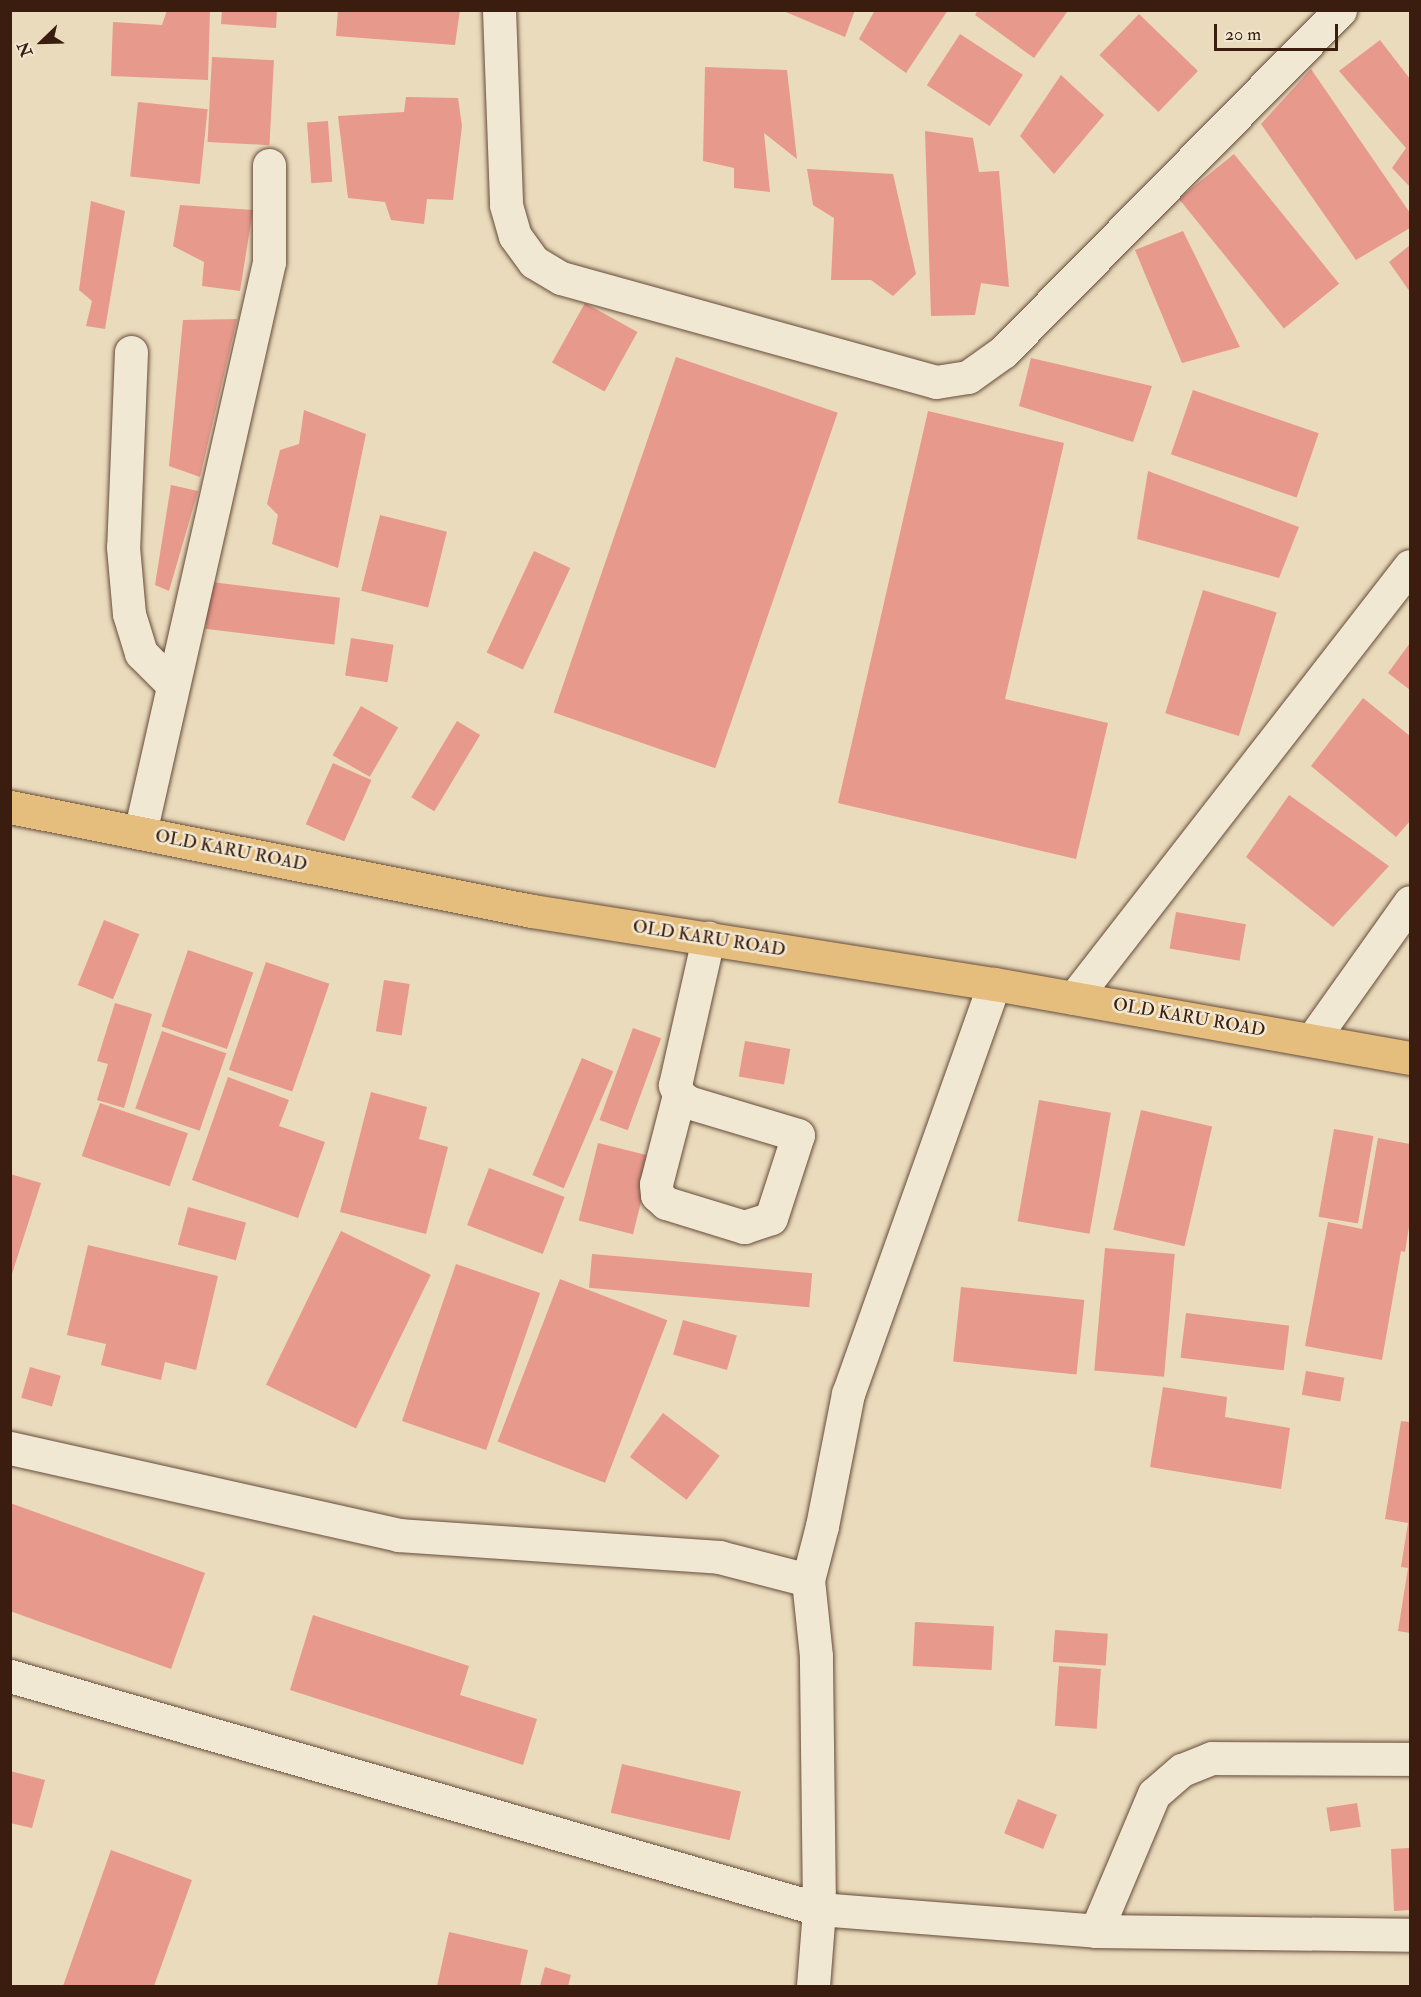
<!DOCTYPE html>
<html>
<head>
<meta charset="utf-8">
<style>
  body { margin:0 }
  #map { position:relative; width:1421px; height:1997px; overflow:hidden; background:#eadbbc; font-family:"IM FELL Double Pica",serif }
  div>[style] { position:absolute }
  [style*='--x'] { left:calc(var(--x)*1px); top:calc(var(--y)*1px); width:calc(var(--w)*1px); rotate:calc(var(--a)*1deg) }
  .building>* { inset:0; background:#e7998c; transform-origin:0 0 }
  .roads { filter:drop-shadow(0 0 2px #674c3a) drop-shadow(0 0 2px #674c3a) }
  .minor>* { height:33px; margin:-16.5px; padding:0 16.5px; transform-origin:16.5px; border-radius:16.5px; background:#f1e8d3 }
  .major>* { height:33px; margin:-16.5px; padding:0 16.5px; transform-origin:16.5px; border-radius:16.5px; background:#e5be7e }
  span { translate:-50% -50%; white-space:nowrap; text-align:center; line-height:1.15; -webkit-text-stroke:5px #f1e8d3; paint-order:stroke }
  .street-label { font-size:18px; color:#3b1d0f }
  .frame { position:absolute; inset:0; border:12px solid #3b1d0f; pointer-events:none }
  .north { position:absolute; left:12px; top:12px; width:60px; height:60px; -webkit-text-stroke:4px #f1e8d3; paint-order:stroke; rotate:247deg; font-size:16px; font-weight:700; line-height:24px; text-align:center; color:#3b1d0f }
  .north::after { content:''; display:block; margin:auto; width:21px; height:27px; background:#3b1d0f; clip-path:polygon(50% 0,100% 100%,50% 72%,0 100%) }
  .scale { position:absolute; left:1214px; top:24px; width:124px; height:27px; box-sizing:border-box; border:3px solid #3b1d0f; border-top:0; padding-left:8px; font-size:18px; line-height:21px; white-space:nowrap; color:#3b1d0f; -webkit-text-stroke:4px #f1e8d3; paint-order:stroke }
</style>
</head>
<body>
<div id="map">
  <div class="building">
    <i style="clip-path:polygon(167px 10px,210px 10px,208px 80px,111px 76px,113px 22px,162px 25px)"></i>
    <i style="clip-path:polygon(222px 10px,277px 10px,276px 28px,221px 24px)"></i>
    <i style="clip-path:polygon(338px 10px,460px 10px,455px 45px,336px 36px)"></i>
    <i style="clip-path:polygon(781px 10px,855px 10px,845px 37px)"></i>
    <i style="clip-path:polygon(875px 10px,948px 10px,906px 73px,859px 39px)"></i>
    <i style="clip-path:polygon(978px 10px,1065px 10px,1067px 12px,1034px 58px,975px 15px)"></i>
    <i style="left:1139px;top:14px;width:82px;height:57px;rotate:44deg"></i>
    <i style="left:960px;top:34px;width:75px;height:61px;rotate:33deg"></i>
    <i style="clip-path:polygon(1380px 40px,1410px 79px,1410px 187px,1392px 168px,1406px 148px,1339px 71px)"></i>
    <i style="left:212px;top:57px;width:62px;height:85px;rotate:3deg"></i>
    <i style="clip-path:polygon(705px 67px,787px 70px,797px 159px,764px 133px,770px 192px,734px 188px,734px 168px,703px 161px)"></i>
    <i style="clip-path:polygon(1311px 69px,1410px 213px,1410px 228px,1356px 260px,1261px 124px)"></i>
    <i style="clip-path:polygon(1061px 75px,1104px 115px,1054px 174px,1020px 136px)"></i>
    <i style="clip-path:polygon(406px 97px,458px 98px,462px 126px,453px 200px,427px 199px,424px 224px,391px 220px,385px 202px,348px 198px,338px 116px,404px 112px)"></i>
    <i style="left:138px;top:102px;width:70px;height:75px;rotate:6deg"></i>
    <i style="left:328px;top:121px;width:61px;height:21px;rotate:86deg"></i>
    <i style="clip-path:polygon(925px 131px,973px 138px,979px 172px,999px 171px,1009px 287px,981px 283px,975px 315px,931px 316px)"></i>
    <i style="left:1234px;top:154px;width:167px;height:71px;rotate:51deg"></i>
    <i style="clip-path:polygon(807px 169px,893px 174px,916px 274px,893px 296px,871px 280px,831px 280px,834px 218px,813px 205px)"></i>
    <i style="clip-path:polygon(91px 201px,125px 211px,105px 329px,86px 326px,92px 301px,79px 290px)"></i>
    <i style="clip-path:polygon(180px 205px,253px 210px,240px 291px,202px 286px,204px 262px,173px 246px)"></i>
    <i style="clip-path:polygon(1183px 231px,1240px 347px,1182px 363px,1135px 250px)"></i>
    <i style="clip-path:polygon(1410px 245px,1410px 292px,1389px 262px)"></i>
    <i style="left:585px;top:303px;width:60px;height:68px;rotate:29deg"></i>
    <i style="clip-path:polygon(237px 319px,200px 477px,169px 466px,183px 320px)"></i>
    <i style="left:676px;top:357px;width:171px;height:376px;rotate:19deg"></i>
    <i style="clip-path:polygon(1031px 358px,1152px 386px,1133px 442px,1019px 406px)"></i>
    <i style="left:1193px;top:390px;width:133px;height:68px;rotate:19deg"></i>
    <i style="clip-path:polygon(304px 410px,366px 434px,338px 568px,272px 544px,278px 515px,267px 504px,280px 450px,299px 444px)"></i>
    <i style="clip-path:polygon(928px 411px,1064px 443px,1005px 699px,1108px 723px,1076px 859px,838px 803px)"></i>
    <i style="clip-path:polygon(1148px 471px,1299px 527px,1279px 578px,1137px 539px)"></i>
    <i style="clip-path:polygon(171px 485px,198px 491px,169px 591px,155px 585px)"></i>
    <i style="left:380px;top:515px;width:69px;height:78px;rotate:14deg"></i>
    <i style="left:534px;top:551px;width:40px;height:112px;rotate:25deg"></i>
    <i style="left:211px;top:582px;width:130px;height:47px;rotate:7deg"></i>
    <i style="left:1203px;top:590px;width:77px;height:129px;rotate:17deg"></i>
    <i style="left:351px;top:638px;width:43px;height:38px;rotate:9deg"></i>
    <i style="clip-path:polygon(1410px 643px,1410px 690px,1388px 673px)"></i>
    <i style="clip-path:polygon(1363px 698px,1410px 736px,1410px 821px,1396px 837px,1311px 766px)"></i>
    <i style="left:361px;top:706px;width:43px;height:57px;rotate:30deg"></i>
    <i style="left:457px;top:721px;width:27px;height:89px;rotate:31deg"></i>
    <i style="left:333px;top:763px;width:42px;height:67px;rotate:24deg"></i>
    <i style="clip-path:polygon(1289px 795px,1389px 866px,1333px 927px,1246px 857px)"></i>
    <i style="left:1176px;top:912px;width:71px;height:37px;rotate:10deg"></i>
    <i style="left:104px;top:920px;width:38px;height:70px;rotate:22deg"></i>
    <i style="left:188px;top:950px;width:69px;height:81px;rotate:19deg"></i>
    <i style="left:266px;top:962px;width:67px;height:114px;rotate:19deg"></i>
    <i style="left:384px;top:980px;width:26px;height:52px;rotate:9deg"></i>
    <i style="clip-path:polygon(115px 1003px,152px 1014px,124px 1108px,97px 1100px,108px 1064px,97px 1061px)"></i>
    <i style="left:633px;top:1028px;width:30px;height:98px;rotate:20deg"></i>
    <i style="left:162px;top:1031px;width:68px;height:82px;rotate:19deg"></i>
    <i style="left:745px;top:1041px;width:46px;height:36px;rotate:10deg"></i>
    <i style="left:582px;top:1058px;width:34px;height:127px;rotate:23deg"></i>
    <i style="clip-path:polygon(228px 1077px,289px 1100px,279px 1126px,325px 1142px,298px 1218px,192px 1180px)"></i>
    <i style="clip-path:polygon(371px 1092px,427px 1107px,419px 1139px,448px 1147px,426px 1234px,340px 1212px)"></i>
    <i style="left:1039px;top:1100px;width:73px;height:123px;rotate:10deg"></i>
    <i style="left:100px;top:1103px;width:93px;height:56px;rotate:19deg"></i>
    <i style="left:1141px;top:1110px;width:73px;height:123px;rotate:13deg"></i>
    <i style="left:1334px;top:1129px;width:40px;height:89px;rotate:10deg"></i>
    <i style="clip-path:polygon(1378px 1138px,1410px 1144px,1410px 1220px,1405px 1252px,1401px 1251px,1382px 1360px,1305px 1346px,1328px 1222px,1362px 1229px)"></i>
    <i style="left:598px;top:1143px;width:56px;height:80px;rotate:14deg"></i>
    <i style="left:489px;top:1168px;width:81px;height:61px;rotate:21deg"></i>
    <i style="clip-path:polygon(10px 1174px,41px 1183px,11px 1277px,10px 1277px)"></i>
    <i style="left:188px;top:1207px;width:60px;height:39px;rotate:15deg"></i>
    <i style="left:341px;top:1231px;width:100px;height:171px;rotate:26deg"></i>
    <i style="clip-path:polygon(88px 1245px,218px 1276px,196px 1370px,165px 1362px,161px 1380px,101px 1365px,106px 1344px,67px 1335px)"></i>
    <i style="left:1105px;top:1248px;width:70px;height:123px;rotate:5deg"></i>
    <i style="left:592px;top:1254px;width:221px;height:34px;rotate:5deg"></i>
    <i style="left:456px;top:1264px;width:89px;height:166px;rotate:19deg"></i>
    <i style="left:560px;top:1279px;width:115px;height:174px;rotate:21deg"></i>
    <i style="left:961px;top:1287px;width:124px;height:75px;rotate:6deg"></i>
    <i style="left:1186px;top:1313px;width:104px;height:45px;rotate:7deg"></i>
    <i style="left:683px;top:1320px;width:56px;height:36px;rotate:16deg"></i>
    <i style="left:30px;top:1367px;width:32px;height:32px;rotate:16deg"></i>
    <i style="left:1306px;top:1371px;width:39px;height:24px;rotate:10deg"></i>
    <i style="clip-path:polygon(1163px 1387px,1227px 1397px,1225px 1417px,1290px 1428px,1281px 1489px,1150px 1467px)"></i>
    <i style="left:663px;top:1413px;width:71px;height:55px;rotate:37deg"></i>
    <i style="clip-path:polygon(1401px 1421px,1410px 1422px,1410px 1633px,1398px 1631px,1408px 1568px,1401px 1567px,1408px 1523px,1385px 1519px)"></i>
    <i style="clip-path:polygon(10px 1503px,205px 1573px,171px 1669px,10px 1611px)"></i>
    <i style="clip-path:polygon(313px 1615px,469px 1666px,460px 1695px,537px 1719px,523px 1765px,290px 1690px)"></i>
    <i style="left:915px;top:1622px;width:79px;height:44px;rotate:3deg"></i>
    <i style="left:1055px;top:1630px;width:53px;height:32px;rotate:4deg"></i>
    <i style="left:1059px;top:1666px;width:42px;height:60px;rotate:4deg"></i>
    <i style="left:622px;top:1764px;width:122px;height:50px;rotate:13deg"></i>
    <i style="clip-path:polygon(10px 1771px,45px 1780px,32px 1828px,10px 1823px)"></i>
    <i style="left:1018px;top:1799px;width:42px;height:37px;rotate:22deg"></i>
    <i style="left:1357px;top:1803px;width:24px;height:31px;rotate:81deg"></i>
    <i style="clip-path:polygon(1410px 1848px,1410px 1910px,1394px 1911px,1391px 1849px)"></i>
    <i style="clip-path:polygon(111px 1850px,192px 1880px,154px 1986px,63px 1986px)"></i>
    <i style="clip-path:polygon(449px 1932px,528px 1950px,520px 1986px,437px 1986px)"></i>
    <i style="clip-path:polygon(545px 1967px,571px 1975px,568px 1986px,540px 1986px)"></i>
  </div>
  <div class="roads">
    <div class="minor">
      <i style="--x:499;--y:10;--w:195;--a:87.9"></i>
      <i style="--x:506;--y:205;--w:32;--a:74"></i>
      <i style="--x:515;--y:236;--w:32;--a:54"></i>
      <i style="--x:534;--y:262;--w:31;--a:31"></i>
      <i style="--x:561;--y:278;--w:389;--a:15.5"></i>
      <i style="--x:936;--y:382;--w:32;--a:-9"></i>
      <i style="--x:968;--y:377;--w:43;--a:-35.5"></i>
      <i style="--x:1003;--y:352;--w:480;--a:-45.4"></i>
      <i style="--x:131;--y:352;--w:195;--a:92.3"></i>
      <i style="--x:123;--y:547;--w:67;--a:84.9"></i>
      <i style="--x:129;--y:614;--w:41;--a:72.9"></i>
      <i style="--x:141;--y:653;--w:45;--a:45"></i>
      <i style="--x:140;--y:833;--w:585;--a:-77.27"></i>
      <i style="--x:269;--y:262;--w:97;--a:-90"></i>
      <i style="--x:1074;--y:998;--w:547;--a:-52.13"></i>
      <i style="--x:1312;--y:1040;--w:169;--a:-54.6"></i>
      <i style="--x:679;--y:1095;--w:92;--a:104.5"></i>
      <i style="--x:656;--y:1184;--w:11;--a:85"></i>
      <i style="--x:657;--y:1195;--w:12;--a:42"></i>
      <i style="--x:666;--y:1203;--w:82;--a:17.1"></i>
      <i style="--x:744;--y:1227;--w:28;--a:-18"></i>
      <i style="--x:771;--y:1218;--w:87;--a:-72"></i>
      <i style="--x:798;--y:1135;--w:115;--a:-163.3"></i>
      <i style="--x:688;--y:1102;--w:11;--a:-142"></i>
      <i style="--x:679;--y:1095;--w:11;--a:-112"></i>
      <i style="--x:675;--y:1085;--w:151;--a:-77.3"></i>
      <i style="--x:10;--y:1448;--w:398;--a:12.6"></i>
      <i style="--x:398;--y:1535;--w:322;--a:3.9"></i>
      <i style="--x:719;--y:1557;--w:92;--a:14.5"></i>
      <i style="--x:10;--y:1676;--w:842;--a:16.07"></i>
      <i style="--x:819;--y:1909;--w:278;--a:4.5"></i>
      <i style="--x:1096;--y:1931;--w:314;--a:0.7"></i>
      <i style="--x:1096;--y:1931;--w:149;--a:-67.1"></i>
      <i style="--x:1154;--y:1794;--w:37;--a:-41"></i>
      <i style="--x:1182;--y:1770;--w:32;--a:-22"></i>
      <i style="--x:1212;--y:1758;--w:198;--a:0.3"></i>
      <i style="--x:813;--y:1986;--w:77;--a:-85.5"></i>
      <i style="--x:819;--y:1909;--w:253;--a:-90.7"></i>
      <i style="--x:816;--y:1656;--w:76;--a:-96"></i>
      <i style="--x:808;--y:1580;--w:56;--a:-75.5"></i>
      <i style="--x:822;--y:1526;--w:135;--a:-78.9"></i>
      <i style="--x:848;--y:1394;--w:435;--a:-70.4"></i>
    </div>
    <div class="major">
      <i style="--x:10;--y:807;--w:532;--a:11.27"></i>
      <i style="--x:532;--y:911;--w:468;--a:9"></i>
      <i style="--x:994;--y:984;--w:423;--a:10.1"></i>
    </div>
  </div>
  <div class="street-label">
    <span style="left:231px;top:851px;rotate:11deg">OLD KARU ROAD</span>
    <span style="left:709px;top:939px;rotate:9deg">OLD KARU ROAD</span>
    <span style="left:1189px;top:1018px;rotate:10deg">OLD KARU ROAD</span>
  </div>
  <div class="frame"></div>
  <div class="north">N</div>
  <div class="scale">20 m</div>
</div>
</body>
</html>
